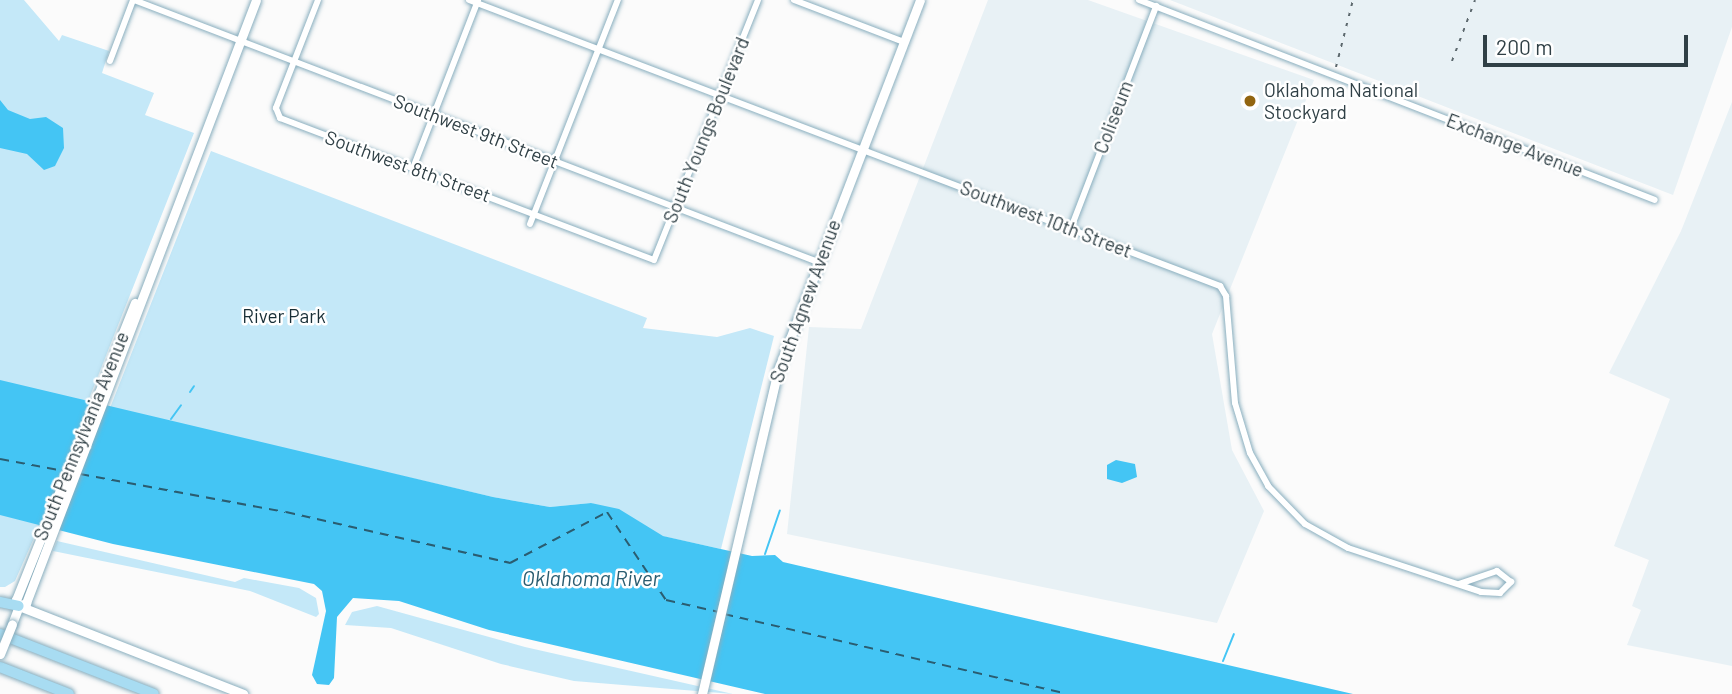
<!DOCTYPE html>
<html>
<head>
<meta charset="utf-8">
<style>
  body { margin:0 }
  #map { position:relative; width:1732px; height:694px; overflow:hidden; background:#fbfbfb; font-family:Barlow,sans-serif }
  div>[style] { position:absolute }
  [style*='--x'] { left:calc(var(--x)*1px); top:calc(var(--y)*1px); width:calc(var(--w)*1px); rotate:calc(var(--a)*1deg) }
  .built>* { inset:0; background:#e8f1f5 }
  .green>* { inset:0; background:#c4e8f8 }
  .water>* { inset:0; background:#44c5f4 }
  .stream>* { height:2px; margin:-1px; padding:0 1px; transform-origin:1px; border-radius:1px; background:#44c5f4 }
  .ferry>* { height:2px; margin-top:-1px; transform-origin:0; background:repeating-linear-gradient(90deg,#2a5d71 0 9px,transparent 0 16px) }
  .roads { filter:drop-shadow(0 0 2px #89aebe) drop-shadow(0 0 2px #89aebe) }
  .street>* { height:6px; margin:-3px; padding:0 3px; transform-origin:3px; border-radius:3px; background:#fff }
  .secondary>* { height:9px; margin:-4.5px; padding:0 4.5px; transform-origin:4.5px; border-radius:4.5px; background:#fff }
  .highway>* { height:10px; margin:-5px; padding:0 5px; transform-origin:5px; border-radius:5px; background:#a8dcf2 }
  .rail>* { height:2px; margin-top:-1px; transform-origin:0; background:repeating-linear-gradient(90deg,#5c686d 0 3.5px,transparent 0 10.5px) }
  .bridges { filter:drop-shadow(0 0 2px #89aebe) drop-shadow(0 0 2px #89aebe) }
  .secondary-bridge>* { height:9px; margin:-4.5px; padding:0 4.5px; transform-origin:4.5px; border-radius:4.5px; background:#fff }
  .dots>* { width:19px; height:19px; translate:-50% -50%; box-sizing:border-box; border:4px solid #fff; border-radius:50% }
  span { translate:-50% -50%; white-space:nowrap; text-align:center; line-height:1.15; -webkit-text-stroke:5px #fff; paint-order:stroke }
  .poi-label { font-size:19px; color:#304046 }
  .left { translate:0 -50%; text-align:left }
  .street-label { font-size:19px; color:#304046 }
  .park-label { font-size:19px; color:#182e36 }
  .water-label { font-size:21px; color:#2a5d71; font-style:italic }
  .scale { position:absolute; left:1483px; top:35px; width:205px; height:32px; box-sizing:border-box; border:4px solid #304046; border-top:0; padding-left:9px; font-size:21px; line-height:24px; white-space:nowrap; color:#304046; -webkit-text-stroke:5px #fff; paint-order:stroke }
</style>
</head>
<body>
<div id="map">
  <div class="built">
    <i style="clip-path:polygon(988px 0,1088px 0,1314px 80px,1212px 334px,1232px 450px,1264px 511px,1217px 623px,787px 534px,809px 327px,861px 329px)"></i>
    <i style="clip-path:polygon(1170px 0,1732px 0,1732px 27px,1673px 195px)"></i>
    <i style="clip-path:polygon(1732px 102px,1732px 666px,1627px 645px,1641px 610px,1632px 606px,1649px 560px,1614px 546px,1670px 399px,1609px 373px,1681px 231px)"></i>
  </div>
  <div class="green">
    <i style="clip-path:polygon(0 0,24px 0,59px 41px,62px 35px,109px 51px,102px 73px,154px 93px,145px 115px,194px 133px,34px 538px,15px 581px,5px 587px,0 587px)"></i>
    <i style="clip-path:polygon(211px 151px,647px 318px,643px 328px,717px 337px,750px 328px,774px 336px,721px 549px,662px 536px,591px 503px,550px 507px,493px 497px,110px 408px)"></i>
    <i style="clip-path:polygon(57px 541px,235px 582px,244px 578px,299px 588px,316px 598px,319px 614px,316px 617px,250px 591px,53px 551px)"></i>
    <i style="clip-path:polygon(377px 606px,525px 647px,733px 694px,574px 681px,501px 664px,391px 628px,345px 625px,352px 612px)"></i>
  </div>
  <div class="water">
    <i style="clip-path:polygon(0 100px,8px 110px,30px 119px,46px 117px,63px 128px,64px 148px,55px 166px,44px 170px,27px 154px,0 148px)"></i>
    <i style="clip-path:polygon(0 380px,493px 497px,550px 507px,591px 503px,619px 509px,663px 536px,752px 556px,775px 555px,783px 562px,1353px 694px,765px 694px,489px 630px,399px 601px,353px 598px,337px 617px,334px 678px,329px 685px,317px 684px,312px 675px,326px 611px,322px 591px,314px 584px,113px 544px,0 515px)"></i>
    <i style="clip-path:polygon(1116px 460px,1135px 464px,1137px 477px,1122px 483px,1107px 479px,1107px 465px)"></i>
  </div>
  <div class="stream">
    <i style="--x:190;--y:392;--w:7;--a:-56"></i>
    <i style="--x:171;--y:419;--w:17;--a:-54"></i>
    <i style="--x:765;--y:554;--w:46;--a:-71.2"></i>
    <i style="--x:1223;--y:661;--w:29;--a:-68"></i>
  </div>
  <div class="ferry">
    <i style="--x:0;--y:459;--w:65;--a:10.6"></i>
    <i style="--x:80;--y:474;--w:209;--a:10.5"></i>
    <i style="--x:286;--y:512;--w:230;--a:12.8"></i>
    <i style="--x:510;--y:563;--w:110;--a:-27.7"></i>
    <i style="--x:607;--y:512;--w:106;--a:56.2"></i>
    <i style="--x:666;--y:600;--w:54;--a:12.8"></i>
    <i style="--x:724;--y:614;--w:352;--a:13.1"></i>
  </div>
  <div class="roads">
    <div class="street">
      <i style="--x:134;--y:0;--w:732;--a:20.96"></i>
      <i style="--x:318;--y:0;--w:116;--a:111.3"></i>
      <i style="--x:276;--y:108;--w:11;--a:68"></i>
      <i style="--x:280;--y:118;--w:400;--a:20.8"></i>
      <i style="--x:654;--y:260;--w:280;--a:-68.2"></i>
      <i style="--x:469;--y:0;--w:804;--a:20.85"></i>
      <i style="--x:1220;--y:286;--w:12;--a:59"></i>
      <i style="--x:1226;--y:296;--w:107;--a:85.2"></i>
      <i style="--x:1235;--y:403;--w:52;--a:73.3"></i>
      <i style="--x:1250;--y:453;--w:38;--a:61"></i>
      <i style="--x:1268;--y:486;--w:53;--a:45.8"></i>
      <i style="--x:1305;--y:524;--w:49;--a:29.2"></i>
      <i style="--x:1348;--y:548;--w:140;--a:18.3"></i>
      <i style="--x:1481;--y:592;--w:19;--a:3"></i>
      <i style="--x:1500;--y:593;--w:16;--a:-45"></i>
      <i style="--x:1511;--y:582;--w:18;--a:-142"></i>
      <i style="--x:1497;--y:571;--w:39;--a:161"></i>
      <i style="--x:794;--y:0;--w:118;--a:20.9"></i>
      <i style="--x:1139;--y:0;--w:553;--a:21.19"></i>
      <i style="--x:110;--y:61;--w:65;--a:-69.3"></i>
      <i style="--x:413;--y:168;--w:180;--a:-68.8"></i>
      <i style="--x:530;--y:224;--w:241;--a:-68.6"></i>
      <i style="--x:1071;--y:228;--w:238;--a:-69"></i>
    </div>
    <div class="secondary">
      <i style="--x:19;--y:606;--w:7;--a:-117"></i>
      <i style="--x:16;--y:600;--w:320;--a:-68.2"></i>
      <i style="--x:19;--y:606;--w:241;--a:21.4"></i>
      <i style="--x:12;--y:624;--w:19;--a:-69"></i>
      <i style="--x:19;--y:606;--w:8;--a:-23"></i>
      <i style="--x:26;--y:603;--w:645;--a:-69.12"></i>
      <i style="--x:702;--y:694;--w:333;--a:-76.8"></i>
      <i style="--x:778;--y:370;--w:396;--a:-69"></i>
    </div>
    <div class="highway">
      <i style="--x:0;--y:602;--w:19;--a:12"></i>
      <i style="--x:0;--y:634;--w:165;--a:21.3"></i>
      <i style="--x:0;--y:667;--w:74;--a:21.4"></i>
    </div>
  </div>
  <div class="rail">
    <i style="--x:1452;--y:61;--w:65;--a:-69.3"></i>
    <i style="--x:1336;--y:67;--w:69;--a:-75.8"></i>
  </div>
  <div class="bridges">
    <div class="secondary-bridge">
      <i style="--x:0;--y:654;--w:32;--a:-68"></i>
    </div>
  </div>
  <div class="dots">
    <i style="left:1250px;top:101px;background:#926510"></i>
  </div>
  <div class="poi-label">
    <span class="left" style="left:1264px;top:101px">Oklahoma National<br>Stockyard</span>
  </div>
  <div class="street-label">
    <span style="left:1113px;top:117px;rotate:-69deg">Coliseum</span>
    <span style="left:706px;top:130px;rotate:-68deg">South Youngs Boulevard</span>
    <span style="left:476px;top:131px;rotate:21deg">Southwest 9th Street</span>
    <span style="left:1515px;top:145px;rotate:21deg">Exchange Avenue</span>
    <span style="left:408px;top:166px;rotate:20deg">Southwest 8th Street</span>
    <span style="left:1046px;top:219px;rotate:21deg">Southwest 10th Street</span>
    <span style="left:805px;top:301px;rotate:-70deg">South Agnew Avenue</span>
    <span style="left:81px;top:436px;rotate:-68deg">South Pennsylvania Avenue</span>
  </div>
  <div class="park-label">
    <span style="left:284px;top:316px">River Park</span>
  </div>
  <div class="water-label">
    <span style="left:591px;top:578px">Oklahoma River</span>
  </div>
  <div class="scale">200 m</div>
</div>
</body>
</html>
